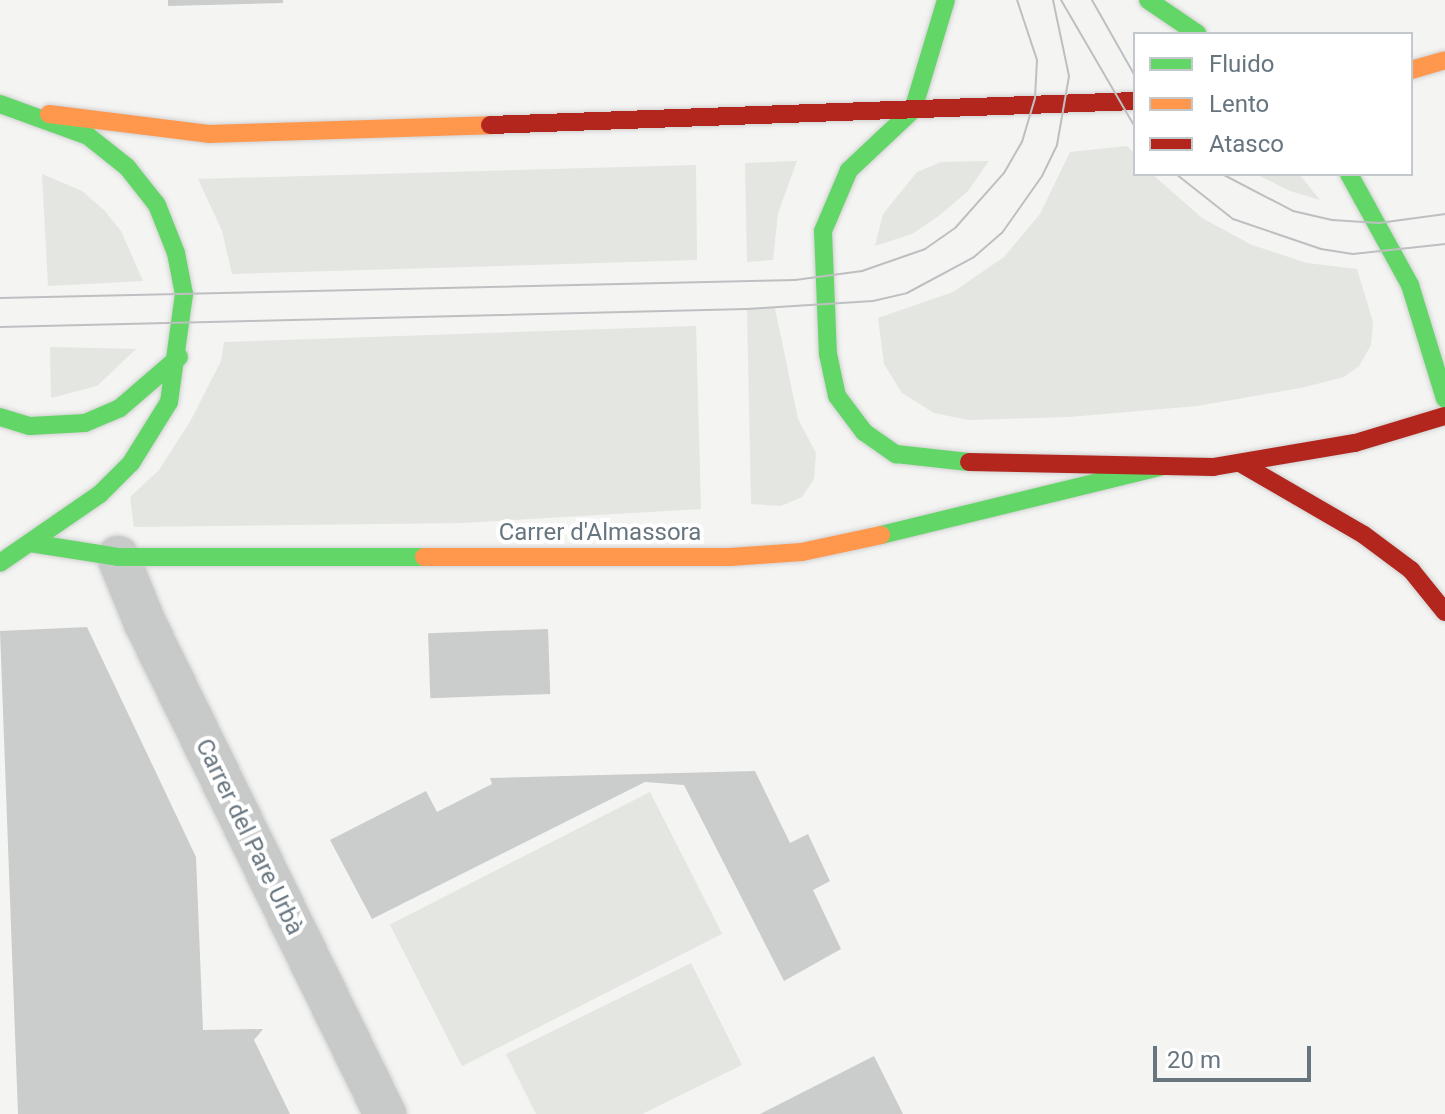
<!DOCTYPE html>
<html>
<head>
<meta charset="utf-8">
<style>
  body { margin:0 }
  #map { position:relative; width:1445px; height:1114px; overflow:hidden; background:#f4f4f3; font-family:Roboto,sans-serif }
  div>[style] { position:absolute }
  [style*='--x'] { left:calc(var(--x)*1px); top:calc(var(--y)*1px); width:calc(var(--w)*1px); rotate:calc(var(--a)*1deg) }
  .green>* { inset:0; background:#e4e6e1; transform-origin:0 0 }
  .building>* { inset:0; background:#cbcccc; transform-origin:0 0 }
  .roads { filter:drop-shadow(0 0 2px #d1d1d1) drop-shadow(0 0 2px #d1d1d1) }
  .street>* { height:42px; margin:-21px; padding:0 21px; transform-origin:21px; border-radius:21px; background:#c8caca }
  .fast>* { height:18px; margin:-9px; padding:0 9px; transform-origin:9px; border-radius:9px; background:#63d668 }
  .slow>* { height:18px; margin:-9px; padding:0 9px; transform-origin:9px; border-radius:9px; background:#ff974d }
  .jam>* { height:18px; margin:-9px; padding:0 9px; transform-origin:9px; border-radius:9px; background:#b3261e }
  .tram>* { height:2px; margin:-1px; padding:0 1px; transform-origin:1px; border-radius:1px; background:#bebfc0 }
  span { translate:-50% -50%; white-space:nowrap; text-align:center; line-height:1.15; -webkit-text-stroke:8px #fff; paint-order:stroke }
  .street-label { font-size:24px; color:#67757f }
  .legend { position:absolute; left:1133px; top:32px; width:280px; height:144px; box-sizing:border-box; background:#fff; border:2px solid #c2c8cc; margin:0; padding:10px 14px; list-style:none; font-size:24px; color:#67757f }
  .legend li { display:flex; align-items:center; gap:16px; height:40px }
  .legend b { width:40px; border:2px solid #c2c8cc }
  .scale { position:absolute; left:1153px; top:1046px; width:158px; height:36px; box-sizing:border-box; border:4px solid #67757f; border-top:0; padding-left:10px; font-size:24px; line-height:28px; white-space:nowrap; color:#67757f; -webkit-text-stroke:6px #fff; paint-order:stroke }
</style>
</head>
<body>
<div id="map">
  <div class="green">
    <i style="clip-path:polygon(1127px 146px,1135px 154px,1135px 174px,1152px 174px,1202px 218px,1252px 245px,1307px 263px,1357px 269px,1373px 322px,1371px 345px,1359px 366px,1344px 377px,1301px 388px,1197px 406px,1069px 417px,968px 420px,934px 413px,902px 393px,884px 364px,878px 318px,953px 292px,1004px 257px,1040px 214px,1070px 152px)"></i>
    <i style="clip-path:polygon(797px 161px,778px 213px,773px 260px,747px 262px,745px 163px)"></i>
    <i style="clip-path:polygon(989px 161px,968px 191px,940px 215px,912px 234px,875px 246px,883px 214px,917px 172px,941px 162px)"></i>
    <i style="clip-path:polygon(696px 165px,697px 260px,232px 274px,222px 231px,198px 179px)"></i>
    <i style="clip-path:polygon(42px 174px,82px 191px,104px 210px,121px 231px,143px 281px,48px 286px)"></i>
    <i style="clip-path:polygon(1256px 174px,1299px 174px,1320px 200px,1290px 191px)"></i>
    <i style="clip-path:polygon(775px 308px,798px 419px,816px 453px,814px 479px,802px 497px,781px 506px,751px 504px,747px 309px)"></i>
    <i style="clip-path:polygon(696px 326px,701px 509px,463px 523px,134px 527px,130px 497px,159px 470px,191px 420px,221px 361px,224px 342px)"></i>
    <i style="clip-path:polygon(50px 347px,136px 349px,97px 386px,51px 398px)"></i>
    <i style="left:650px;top:792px;width:159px;height:292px;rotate:63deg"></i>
    <i style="clip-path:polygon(691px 963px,742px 1065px,642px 1114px,536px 1114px,506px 1054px)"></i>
  </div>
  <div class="building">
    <i style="clip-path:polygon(168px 0,283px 0,283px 3px,168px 6px)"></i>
    <i style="clip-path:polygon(87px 627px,196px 857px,203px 1030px,263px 1029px,254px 1040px,290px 1114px,18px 1114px,0 631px)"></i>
    <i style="left:548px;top:629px;width:65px;height:120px;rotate:88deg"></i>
    <i style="clip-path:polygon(755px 771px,790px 843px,808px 834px,830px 881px,813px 890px,841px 949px,784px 981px,684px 785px,645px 782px,372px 919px,330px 840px,426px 791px,437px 812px,492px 784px,490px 778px)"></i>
    <i style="clip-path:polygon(874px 1056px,903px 1114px,760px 1114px)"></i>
  </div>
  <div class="roads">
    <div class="street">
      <i style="--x:118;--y:557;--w:71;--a:67.8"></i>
      <i style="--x:145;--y:623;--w:547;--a:63.95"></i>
    </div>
    <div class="fast">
      <i style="--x:946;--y:0;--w:115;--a:106.7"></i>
      <i style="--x:913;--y:110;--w:88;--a:136.8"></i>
      <i style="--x:849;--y:170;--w:66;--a:113.1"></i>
      <i style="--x:823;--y:231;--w:123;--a:87.7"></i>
      <i style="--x:828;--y:354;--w:43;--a:77.9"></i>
      <i style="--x:837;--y:396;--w:45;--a:53.1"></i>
      <i style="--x:864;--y:432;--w:39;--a:35"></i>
      <i style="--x:896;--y:454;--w:73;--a:6.3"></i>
      <i style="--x:1148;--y:0;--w:60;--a:34.2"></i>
      <i style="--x:0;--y:104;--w:94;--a:20"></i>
      <i style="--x:88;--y:136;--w:50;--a:38.5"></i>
      <i style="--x:127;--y:167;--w:48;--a:51.7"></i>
      <i style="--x:157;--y:205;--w:52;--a:68.4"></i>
      <i style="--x:176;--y:253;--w:42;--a:79"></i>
      <i style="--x:184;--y:294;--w:109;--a:97.9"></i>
      <i style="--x:169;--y:402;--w:72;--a:121.9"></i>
      <i style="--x:131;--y:463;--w:44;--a:135"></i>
      <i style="--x:100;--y:494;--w:121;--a:145.4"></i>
      <i style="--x:1349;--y:174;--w:127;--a:61.2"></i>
      <i style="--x:1410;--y:285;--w:119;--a:72.9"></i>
      <i style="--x:0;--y:417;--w:31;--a:17"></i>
      <i style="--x:30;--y:426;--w:55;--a:-3.1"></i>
      <i style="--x:85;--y:423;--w:38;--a:-23"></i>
      <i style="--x:120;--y:408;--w:78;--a:-40.8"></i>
      <i style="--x:881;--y:535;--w:288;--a:-13.7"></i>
      <i style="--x:30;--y:543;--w:89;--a:9"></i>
      <i style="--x:118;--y:557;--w:306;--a:0"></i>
    </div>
    <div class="slow">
      <i style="--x:1411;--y:70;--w:35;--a:-16"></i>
      <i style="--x:49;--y:114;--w:161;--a:7.1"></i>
      <i style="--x:209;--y:134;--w:281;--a:-1.8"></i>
      <i style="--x:424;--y:557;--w:306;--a:0"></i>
      <i style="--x:730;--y:557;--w:72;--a:-4"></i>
      <i style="--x:802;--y:552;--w:81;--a:-12.1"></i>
    </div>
    <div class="jam">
      <i style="--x:490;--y:125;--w:645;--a:-2.13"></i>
      <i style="--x:969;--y:462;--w:244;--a:1.2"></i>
      <i style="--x:1213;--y:467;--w:144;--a:-9.6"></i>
      <i style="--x:1355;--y:443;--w:94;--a:-16.7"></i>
      <i style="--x:1240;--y:463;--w:143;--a:30.1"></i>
      <i style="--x:1364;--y:535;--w:59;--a:36.7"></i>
      <i style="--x:1411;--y:570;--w:54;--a:51"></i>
    </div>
  </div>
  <div class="tram">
    <i style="--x:1061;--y:0;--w:147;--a:59.8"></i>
    <i style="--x:1092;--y:0;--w:87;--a:60.5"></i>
    <i style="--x:1176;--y:174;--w:73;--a:38.3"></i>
    <i style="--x:1233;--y:219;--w:93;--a:18.8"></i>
    <i style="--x:1321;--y:249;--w:32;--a:9"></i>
    <i style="--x:1353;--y:254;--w:93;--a:-6.2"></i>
    <i style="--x:1222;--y:174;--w:80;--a:27.5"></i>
    <i style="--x:1293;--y:211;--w:40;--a:13"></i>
    <i style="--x:1332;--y:220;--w:47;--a:3.7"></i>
    <i style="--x:1379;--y:223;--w:67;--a:-7.8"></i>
    <i style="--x:0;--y:298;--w:795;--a:-1.3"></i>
    <i style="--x:795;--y:280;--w:68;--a:-7.7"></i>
    <i style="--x:862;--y:271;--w:67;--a:-19.2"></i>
    <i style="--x:925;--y:249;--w:38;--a:-35"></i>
    <i style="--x:956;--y:227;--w:72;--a:-48.4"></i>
    <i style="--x:1004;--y:173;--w:36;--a:-60"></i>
    <i style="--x:1022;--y:142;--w:46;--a:-73.5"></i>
    <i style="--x:1035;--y:98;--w:38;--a:-87"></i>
    <i style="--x:1037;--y:60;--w:63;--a:-108.4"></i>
    <i style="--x:0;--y:327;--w:747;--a:-1.38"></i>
    <i style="--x:747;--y:309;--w:126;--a:-3.6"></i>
    <i style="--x:873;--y:301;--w:35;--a:-13"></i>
    <i style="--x:907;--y:293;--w:76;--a:-28.2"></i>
    <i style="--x:974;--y:257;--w:37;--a:-41"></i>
    <i style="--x:1002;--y:233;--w:70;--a:-54.9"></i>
    <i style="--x:1042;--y:176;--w:34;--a:-64"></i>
    <i style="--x:1057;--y:145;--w:70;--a:-80.1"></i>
    <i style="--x:1069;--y:76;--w:78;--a:-101.9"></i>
  </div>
  <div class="street-label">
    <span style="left:600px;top:533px">Carrer d'Almassora</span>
    <span style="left:249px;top:837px;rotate:64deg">Carrer del Pare Urbà</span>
  </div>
  <ul class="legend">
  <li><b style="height:10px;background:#63d668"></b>Fluido</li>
  <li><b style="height:10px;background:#ff974d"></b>Lento</li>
  <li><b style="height:10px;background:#b3261e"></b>Atasco</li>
  </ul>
  <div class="scale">20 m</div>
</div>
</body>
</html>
